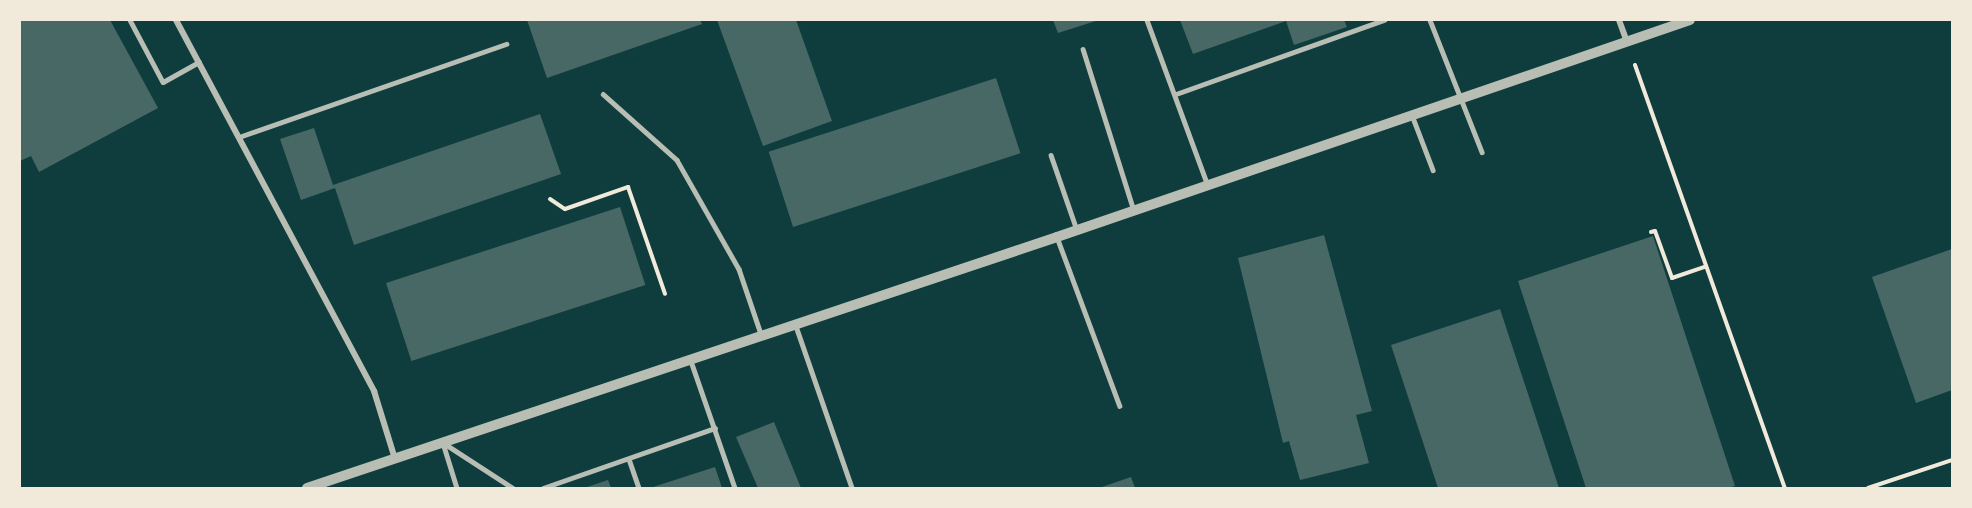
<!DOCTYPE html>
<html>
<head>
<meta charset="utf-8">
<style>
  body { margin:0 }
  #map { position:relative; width:1972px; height:508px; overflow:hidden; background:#0f3d3e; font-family:Mulish,sans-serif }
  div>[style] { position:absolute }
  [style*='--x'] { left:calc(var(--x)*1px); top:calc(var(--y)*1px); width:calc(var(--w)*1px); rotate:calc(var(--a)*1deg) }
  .building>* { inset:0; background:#486865; transform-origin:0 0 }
  .path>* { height:4px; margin:-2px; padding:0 2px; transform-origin:2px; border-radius:2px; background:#f1e9da }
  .service>* { height:4.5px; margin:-2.25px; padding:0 2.25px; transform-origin:2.25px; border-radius:2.25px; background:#b8beb3 }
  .minor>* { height:6px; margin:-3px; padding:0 3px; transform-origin:3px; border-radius:3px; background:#b8beb3 }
  .tertiary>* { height:10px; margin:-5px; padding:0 5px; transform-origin:5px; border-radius:5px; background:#b8beb3 }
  span { translate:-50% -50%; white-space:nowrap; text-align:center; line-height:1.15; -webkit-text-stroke:5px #f1e9da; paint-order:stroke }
  .frame { position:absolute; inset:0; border:21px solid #f1e9da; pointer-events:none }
</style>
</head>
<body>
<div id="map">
  <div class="building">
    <i style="clip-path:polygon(20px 20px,110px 20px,158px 108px,39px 172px,31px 156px,20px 161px)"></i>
    <i style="clip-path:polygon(527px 20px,700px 20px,702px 24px,547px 78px)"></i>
    <i style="clip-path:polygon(717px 20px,796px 20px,832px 121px,763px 146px)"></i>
    <i style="clip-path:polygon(1053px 20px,1099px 20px,1058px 33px)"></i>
    <i style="clip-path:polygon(1180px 20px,1344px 20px,1347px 27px,1294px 45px,1286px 21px,1193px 54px)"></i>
    <i style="left:996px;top:78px;width:79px;height:239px;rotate:72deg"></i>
    <i style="clip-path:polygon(540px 114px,561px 174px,354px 245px,335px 188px,301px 200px,280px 139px,314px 128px,333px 185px)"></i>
    <i style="left:620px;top:207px;width:82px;height:246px;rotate:72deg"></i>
    <i style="clip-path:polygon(1324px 235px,1372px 411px,1356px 415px,1369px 463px,1300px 480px,1289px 441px,1283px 443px,1238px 258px)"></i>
    <i style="clip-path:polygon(1653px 236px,1735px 486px,1728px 488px,1586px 488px,1518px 281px)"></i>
    <i style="clip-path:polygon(1952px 249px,1952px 390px,1916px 403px,1872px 277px)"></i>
    <i style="clip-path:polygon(1500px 309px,1559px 488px,1438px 488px,1391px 345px)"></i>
    <i style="clip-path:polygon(774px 422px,801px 488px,758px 488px,736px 437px)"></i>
    <i style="clip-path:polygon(715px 467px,722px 488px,650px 488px)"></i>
    <i style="clip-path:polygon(1131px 477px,1135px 488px,1099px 488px)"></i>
    <i style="clip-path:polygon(608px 480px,611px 488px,584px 488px)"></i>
  </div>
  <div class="path">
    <i style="--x:1635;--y:65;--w:449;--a:70.5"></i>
    <i style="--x:550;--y:199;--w:18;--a:34"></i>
    <i style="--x:565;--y:209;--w:67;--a:-19.2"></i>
    <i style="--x:628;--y:187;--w:113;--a:70.9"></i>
    <i style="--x:1651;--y:232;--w:4;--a:-14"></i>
    <i style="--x:1655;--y:231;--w:50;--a:70.1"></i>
    <i style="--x:1672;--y:278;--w:36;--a:-19"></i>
    <i style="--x:1868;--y:488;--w:89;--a:-18.4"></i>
  </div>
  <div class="service">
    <i style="--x:130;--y:20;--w:70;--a:62"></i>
    <i style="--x:163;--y:82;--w:41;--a:-29.1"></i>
    <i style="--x:1147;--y:20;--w:177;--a:69.8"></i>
    <i style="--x:1430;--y:20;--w:142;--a:68.5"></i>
    <i style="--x:1083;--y:49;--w:170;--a:72.5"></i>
    <i style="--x:603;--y:94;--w:99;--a:41.7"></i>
    <i style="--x:677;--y:160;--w:125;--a:60.4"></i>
    <i style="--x:739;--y:269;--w:69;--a:71.3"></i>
    <i style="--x:1176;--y:94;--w:221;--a:-19.6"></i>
    <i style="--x:1412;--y:115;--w:59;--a:69.1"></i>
    <i style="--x:239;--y:137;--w:283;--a:-19.2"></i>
    <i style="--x:1051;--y:155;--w:79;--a:70.9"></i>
    <i style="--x:1057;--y:237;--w:180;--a:69.6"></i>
    <i style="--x:796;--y:326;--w:171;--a:70.9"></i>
    <i style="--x:691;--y:361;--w:134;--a:70.9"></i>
    <i style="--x:443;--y:443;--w:47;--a:72.7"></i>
    <i style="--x:445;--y:444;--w:81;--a:32.9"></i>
    <i style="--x:629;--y:459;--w:31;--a:71"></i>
    <i style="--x:543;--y:488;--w:182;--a:-19.2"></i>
  </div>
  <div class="minor">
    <i style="--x:176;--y:20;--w:421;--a:61.9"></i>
    <i style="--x:374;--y:391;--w:71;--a:72.8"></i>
    <i style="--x:1619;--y:20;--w:23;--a:70"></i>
  </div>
  <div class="tertiary">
    <i style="--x:307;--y:488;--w:791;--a:-18.5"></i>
    <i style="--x:1057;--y:237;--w:669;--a:-18.92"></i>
  </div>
  <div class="frame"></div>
</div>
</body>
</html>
